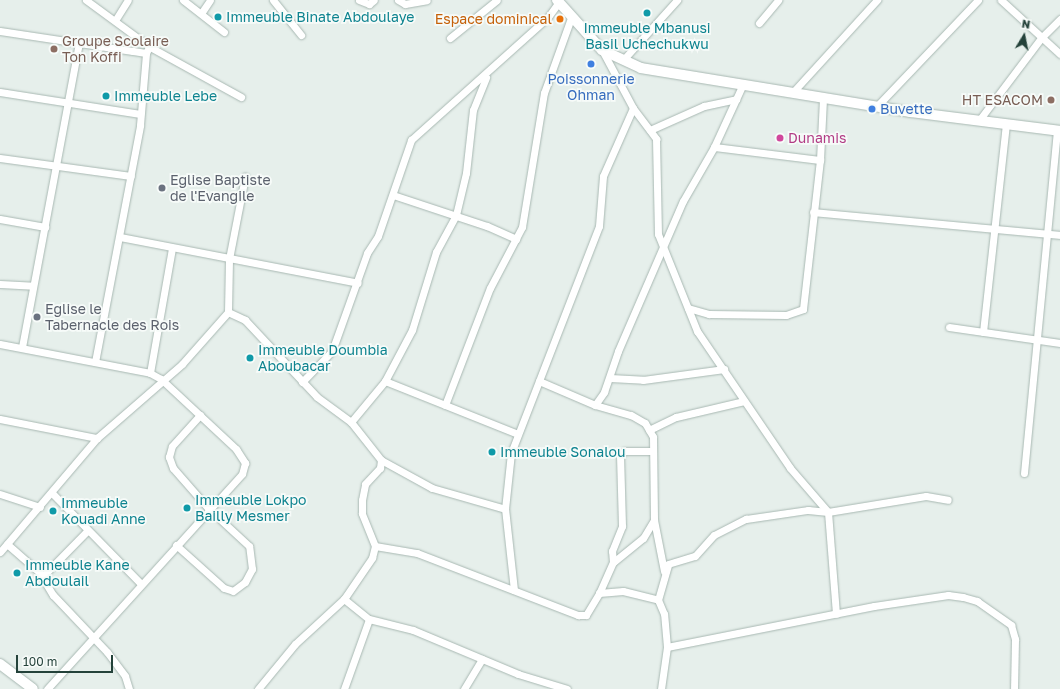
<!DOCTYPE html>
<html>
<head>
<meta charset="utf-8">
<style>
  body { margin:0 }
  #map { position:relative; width:1060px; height:689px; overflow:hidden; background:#e6efeb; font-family:"Golos Text",sans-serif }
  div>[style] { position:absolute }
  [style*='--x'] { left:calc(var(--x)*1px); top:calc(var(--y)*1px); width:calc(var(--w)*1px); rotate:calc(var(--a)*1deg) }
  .roads { filter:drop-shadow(0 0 1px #a8b8b2) drop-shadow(0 0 1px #a8b8b2) }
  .street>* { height:7px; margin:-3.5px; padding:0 3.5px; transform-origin:3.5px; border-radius:3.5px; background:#fff }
  .secondary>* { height:10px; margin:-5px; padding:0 5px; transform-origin:5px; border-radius:5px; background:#fff }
  .dots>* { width:11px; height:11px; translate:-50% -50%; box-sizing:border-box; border:2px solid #f7fbf9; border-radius:50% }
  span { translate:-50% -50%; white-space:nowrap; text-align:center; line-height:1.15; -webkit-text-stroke:3.5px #f7fbf9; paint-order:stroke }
  .culture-label { font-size:14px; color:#0d838f }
  .left { translate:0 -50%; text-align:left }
  .food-label { font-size:14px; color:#c56008 }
  .right { translate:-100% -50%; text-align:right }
  .education-label { font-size:14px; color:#785e54 }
  .shop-label { font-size:14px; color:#366cbe }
  .hotel-label { font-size:14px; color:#b23c85 }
  .worship-label { font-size:14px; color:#5b616d }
  .north { position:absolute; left:1004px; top:16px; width:40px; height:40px; -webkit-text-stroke:3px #f7fbf9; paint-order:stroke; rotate:10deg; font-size:11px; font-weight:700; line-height:16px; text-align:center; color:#24423a }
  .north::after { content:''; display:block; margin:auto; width:14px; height:18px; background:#24423a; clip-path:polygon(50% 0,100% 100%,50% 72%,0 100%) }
  .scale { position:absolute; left:16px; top:655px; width:97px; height:18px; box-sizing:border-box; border:2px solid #24423a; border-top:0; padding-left:5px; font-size:12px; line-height:14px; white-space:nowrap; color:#24423a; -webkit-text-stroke:3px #f7fbf9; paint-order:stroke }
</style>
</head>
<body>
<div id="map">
  <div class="roads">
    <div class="street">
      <i style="--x:86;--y:0;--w:79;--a:36.3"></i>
      <i style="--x:150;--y:47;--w:104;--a:28.8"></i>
      <i style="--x:183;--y:0;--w:52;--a:38"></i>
      <i style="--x:273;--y:0;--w:45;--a:51.3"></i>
      <i style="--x:359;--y:0;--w:11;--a:22"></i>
      <i style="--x:369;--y:4;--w:6;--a:-39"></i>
      <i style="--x:398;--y:0;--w:8;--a:30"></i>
      <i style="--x:405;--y:4;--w:22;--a:-10"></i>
      <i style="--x:1001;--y:0;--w:80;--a:42.5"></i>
      <i style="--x:202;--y:12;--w:14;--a:-56"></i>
      <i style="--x:116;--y:19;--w:22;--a:-58"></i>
      <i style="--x:759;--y:23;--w:30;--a:-50"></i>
      <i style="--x:0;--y:31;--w:134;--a:8.6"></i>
      <i style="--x:133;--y:51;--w:13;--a:9"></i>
      <i style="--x:146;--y:53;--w:4;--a:-63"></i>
      <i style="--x:450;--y:38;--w:60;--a:-39"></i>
      <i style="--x:602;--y:50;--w:66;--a:61.9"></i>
      <i style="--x:633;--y:108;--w:39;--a:53"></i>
      <i style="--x:656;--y:139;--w:95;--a:88.8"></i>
      <i style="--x:658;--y:234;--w:105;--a:68.1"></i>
      <i style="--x:697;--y:331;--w:166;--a:55.8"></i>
      <i style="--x:790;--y:468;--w:58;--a:49.2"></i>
      <i style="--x:828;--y:512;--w:102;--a:85.5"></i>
      <i style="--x:623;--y:60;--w:81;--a:-48"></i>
      <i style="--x:0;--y:92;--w:142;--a:8.9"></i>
      <i style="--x:793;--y:92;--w:125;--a:-47.6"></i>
      <i style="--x:878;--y:105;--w:145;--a:-46.4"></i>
      <i style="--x:980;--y:119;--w:101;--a:-53"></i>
      <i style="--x:1041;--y:38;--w:27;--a:-45"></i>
      <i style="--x:650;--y:130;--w:59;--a:-24"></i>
      <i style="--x:704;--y:106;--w:33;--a:-12"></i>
      <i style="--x:714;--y:147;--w:107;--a:7"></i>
      <i style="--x:0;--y:158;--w:132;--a:7.8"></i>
      <i style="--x:393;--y:195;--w:99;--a:18.3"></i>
      <i style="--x:487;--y:226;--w:32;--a:24"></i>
      <i style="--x:813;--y:212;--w:248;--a:5.3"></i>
      <i style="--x:0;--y:219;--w:46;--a:10.1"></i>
      <i style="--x:120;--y:237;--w:242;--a:10.9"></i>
      <i style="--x:0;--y:284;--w:33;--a:3"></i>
      <i style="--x:688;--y:308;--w:22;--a:16"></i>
      <i style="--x:709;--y:314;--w:77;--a:0.7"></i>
      <i style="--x:786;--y:315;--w:18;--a:-19"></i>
      <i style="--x:803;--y:309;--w:150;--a:-83.5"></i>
      <i style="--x:820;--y:160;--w:62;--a:-87.2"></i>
      <i style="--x:228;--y:312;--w:19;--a:25"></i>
      <i style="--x:245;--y:320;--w:105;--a:46.9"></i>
      <i style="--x:317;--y:397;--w:42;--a:36.3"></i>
      <i style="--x:351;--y:422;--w:48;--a:51.7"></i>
      <i style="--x:381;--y:460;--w:58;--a:28.8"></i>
      <i style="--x:432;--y:488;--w:76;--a:16"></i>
      <i style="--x:949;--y:327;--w:112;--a:8.2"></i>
      <i style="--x:983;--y:332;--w:208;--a:-83.7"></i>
      <i style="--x:0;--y:344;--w:153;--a:10.9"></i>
      <i style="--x:150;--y:373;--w:13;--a:29"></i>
      <i style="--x:161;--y:379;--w:103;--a:43"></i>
      <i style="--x:236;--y:449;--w:17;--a:57"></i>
      <i style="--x:245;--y:463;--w:11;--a:105"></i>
      <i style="--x:242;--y:474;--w:290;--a:132.2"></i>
      <i style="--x:22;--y:347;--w:309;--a:-79.4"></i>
      <i style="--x:95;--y:362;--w:241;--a:-79.2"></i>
      <i style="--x:140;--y:125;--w:72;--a:-85.2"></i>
      <i style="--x:150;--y:373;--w:127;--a:-80"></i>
      <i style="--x:610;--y:378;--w:33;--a:3"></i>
      <i style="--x:643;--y:380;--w:82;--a:-7.7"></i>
      <i style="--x:385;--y:381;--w:141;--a:21.7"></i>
      <i style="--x:539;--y:381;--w:61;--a:23.2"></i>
      <i style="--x:595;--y:405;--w:37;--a:16"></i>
      <i style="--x:631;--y:415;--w:16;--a:30"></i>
      <i style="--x:645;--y:423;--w:16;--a:60"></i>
      <i style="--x:653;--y:437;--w:83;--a:89.3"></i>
      <i style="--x:654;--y:520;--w:21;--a:121"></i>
      <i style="--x:643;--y:538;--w:38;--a:141"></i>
      <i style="--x:613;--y:562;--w:34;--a:114"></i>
      <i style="--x:302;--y:382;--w:43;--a:-45.9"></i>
      <i style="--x:332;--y:351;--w:104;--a:-70.3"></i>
      <i style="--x:367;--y:253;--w:20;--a:-57"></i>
      <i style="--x:378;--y:236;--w:102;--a:-71"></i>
      <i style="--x:411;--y:140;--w:184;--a:-41.9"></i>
      <i style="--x:548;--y:17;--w:19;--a:-54"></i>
      <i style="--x:445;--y:405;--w:125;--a:-69"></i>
      <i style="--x:490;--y:288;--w:69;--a:-62.3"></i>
      <i style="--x:522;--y:227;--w:136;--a:-80.7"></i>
      <i style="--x:544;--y:93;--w:80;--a:-70.2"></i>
      <i style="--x:595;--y:405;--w:16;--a:-55"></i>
      <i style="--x:604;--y:392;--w:43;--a:-71.1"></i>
      <i style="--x:618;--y:351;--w:163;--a:-66.6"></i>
      <i style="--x:683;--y:201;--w:62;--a:-60.1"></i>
      <i style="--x:714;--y:147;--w:67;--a:-65.3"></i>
      <i style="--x:0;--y:419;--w:99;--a:11.1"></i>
      <i style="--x:351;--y:422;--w:53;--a:-50.3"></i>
      <i style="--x:385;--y:381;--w:58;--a:-62.1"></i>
      <i style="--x:412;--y:330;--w:82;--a:-72.9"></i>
      <i style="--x:436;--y:252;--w:42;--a:-61.6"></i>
      <i style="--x:456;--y:215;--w:43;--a:-76.6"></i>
      <i style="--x:466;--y:173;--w:63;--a:-83.7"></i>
      <i style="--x:473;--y:110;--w:35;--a:-68"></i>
      <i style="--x:649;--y:430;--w:30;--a:-26"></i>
      <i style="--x:676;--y:417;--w:70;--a:-13.2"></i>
      <i style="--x:1024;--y:473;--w:344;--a:-84.5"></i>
      <i style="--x:52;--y:493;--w:127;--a:45.6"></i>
      <i style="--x:0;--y:494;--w:42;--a:18"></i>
      <i style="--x:654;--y:520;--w:52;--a:78.9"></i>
      <i style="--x:7;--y:544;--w:43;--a:41.2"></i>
      <i style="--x:39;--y:572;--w:27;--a:59"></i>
      <i style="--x:53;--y:595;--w:79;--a:46.5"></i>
      <i style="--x:107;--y:652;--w:30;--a:53"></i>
      <i style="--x:125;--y:676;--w:14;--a:73"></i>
      <i style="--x:176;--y:545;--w:64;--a:41.9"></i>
      <i style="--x:224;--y:588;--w:9;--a:18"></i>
      <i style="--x:233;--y:591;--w:15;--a:-37"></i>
      <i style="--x:245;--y:582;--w:15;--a:-62"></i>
      <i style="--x:252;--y:569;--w:23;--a:-97"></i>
      <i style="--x:249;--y:546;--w:56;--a:-137.2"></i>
      <i style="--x:208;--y:508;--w:53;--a:-131.2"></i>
      <i style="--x:173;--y:468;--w:12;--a:-110"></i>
      <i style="--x:169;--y:457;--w:11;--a:-75"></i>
      <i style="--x:172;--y:446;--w:42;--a:-47.9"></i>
      <i style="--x:375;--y:546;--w:43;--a:9.5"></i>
      <i style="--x:417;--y:553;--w:173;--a:21.1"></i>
      <i style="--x:578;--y:615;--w:8;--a:0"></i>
      <i style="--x:586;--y:615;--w:26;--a:-59"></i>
      <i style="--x:599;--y:593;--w:24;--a:-5"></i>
      <i style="--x:623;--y:591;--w:36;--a:14"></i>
      <i style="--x:0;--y:552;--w:150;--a:-49.6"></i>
      <i style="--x:97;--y:438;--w:113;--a:-41"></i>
      <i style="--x:182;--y:364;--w:69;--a:-48.5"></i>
      <i style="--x:228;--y:312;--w:53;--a:-88.9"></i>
      <i style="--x:229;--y:259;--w:84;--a:-79"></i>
      <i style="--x:613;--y:562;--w:11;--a:-95"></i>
      <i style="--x:612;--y:551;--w:27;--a:-68"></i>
      <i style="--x:622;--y:526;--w:70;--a:-91.6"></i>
      <i style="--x:620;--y:456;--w:6;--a:-51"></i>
      <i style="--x:624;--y:451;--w:29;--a:0"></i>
      <i style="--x:42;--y:577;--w:64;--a:-45.6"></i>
      <i style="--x:514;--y:590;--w:81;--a:-96.3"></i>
      <i style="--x:505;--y:509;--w:56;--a:-83.9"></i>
      <i style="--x:511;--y:453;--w:243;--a:-68.8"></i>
      <i style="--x:599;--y:226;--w:50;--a:-85.4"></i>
      <i style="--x:603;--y:176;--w:74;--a:-66.2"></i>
      <i style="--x:344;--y:599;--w:32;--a:39"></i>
      <i style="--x:369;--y:619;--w:45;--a:14"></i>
      <i style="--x:413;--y:630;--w:114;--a:22.7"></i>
      <i style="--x:518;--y:674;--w:51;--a:17"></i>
      <i style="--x:667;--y:647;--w:211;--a:-11.2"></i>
      <i style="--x:874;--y:606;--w:75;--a:-8.5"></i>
      <i style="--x:948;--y:595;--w:15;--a:8"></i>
      <i style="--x:963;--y:597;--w:15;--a:16"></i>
      <i style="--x:977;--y:601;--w:42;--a:35.2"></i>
      <i style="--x:1011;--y:625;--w:15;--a:74"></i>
      <i style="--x:1015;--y:639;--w:50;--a:91.1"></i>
      <i style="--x:258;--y:689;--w:58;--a:-50.6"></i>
      <i style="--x:295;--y:644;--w:67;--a:-42.6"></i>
      <i style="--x:344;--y:599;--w:50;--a:-55.7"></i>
      <i style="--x:372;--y:558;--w:12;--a:-76"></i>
      <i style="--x:375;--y:546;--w:35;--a:-112"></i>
      <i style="--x:362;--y:513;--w:13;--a:-90"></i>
      <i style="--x:362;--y:500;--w:16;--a:-79"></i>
      <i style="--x:365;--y:484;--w:22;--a:-47"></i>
      <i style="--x:380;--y:468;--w:8;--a:-83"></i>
      <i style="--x:344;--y:689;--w:74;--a:-70.3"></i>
      <i style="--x:464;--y:689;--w:35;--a:-59"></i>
      <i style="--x:661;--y:689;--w:42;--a:-81.9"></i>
      <i style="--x:667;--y:647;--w:33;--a:-95"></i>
      <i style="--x:664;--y:614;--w:15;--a:-113"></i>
      <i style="--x:658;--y:600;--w:37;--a:-74"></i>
      <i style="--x:668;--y:564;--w:28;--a:-17"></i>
      <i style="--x:695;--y:556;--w:28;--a:-48"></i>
      <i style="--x:714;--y:535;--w:36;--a:-27"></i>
      <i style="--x:746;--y:519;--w:63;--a:-8.3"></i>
      <i style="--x:808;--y:510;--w:20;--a:6"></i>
      <i style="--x:828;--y:512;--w:99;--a:-9.3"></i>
      <i style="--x:926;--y:496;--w:22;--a:10"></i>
    </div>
    <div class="secondary">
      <i style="--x:557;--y:0;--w:67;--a:48"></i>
      <i style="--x:602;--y:50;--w:43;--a:24.8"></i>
      <i style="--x:641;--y:68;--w:273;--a:9.3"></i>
      <i style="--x:910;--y:112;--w:151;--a:7.2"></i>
      <i style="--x:0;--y:664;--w:41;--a:37.1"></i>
    </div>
  </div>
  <div class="dots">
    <i style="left:647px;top:13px;background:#0f9aa8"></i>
    <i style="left:218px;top:17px;background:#0f9aa8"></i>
    <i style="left:560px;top:19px;background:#e8710a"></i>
    <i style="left:54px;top:49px;background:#8d6e63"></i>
    <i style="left:591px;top:64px;background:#3f7fe0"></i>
    <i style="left:106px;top:96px;background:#0f9aa8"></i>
    <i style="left:1051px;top:100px;background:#8d6e63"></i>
    <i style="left:872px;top:109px;background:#3f7fe0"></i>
    <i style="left:780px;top:138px;background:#d1479c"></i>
    <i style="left:162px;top:188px;background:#6b7280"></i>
    <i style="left:37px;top:317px;background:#6b7280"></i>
    <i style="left:250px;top:358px;background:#0f9aa8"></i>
    <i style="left:492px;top:452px;background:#0f9aa8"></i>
    <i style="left:187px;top:508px;background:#0f9aa8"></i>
    <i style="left:53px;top:511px;background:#0f9aa8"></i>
    <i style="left:17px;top:573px;background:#0f9aa8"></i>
  </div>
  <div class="culture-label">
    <span class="left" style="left:226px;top:17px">Immeuble Binate Abdoulaye</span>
    <span style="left:647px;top:36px">Immeuble Mbanusi<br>Basil Uchechukwu</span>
    <span class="left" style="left:114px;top:96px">Immeuble Lebe</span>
    <span class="left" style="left:258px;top:358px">Immeuble Doumbia<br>Aboubacar</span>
    <span class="left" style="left:500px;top:452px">Immeuble Sonalou</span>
    <span class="left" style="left:195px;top:508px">Immeuble Lokpo<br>Bailly Mesmer</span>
    <span class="left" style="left:61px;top:511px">Immeuble<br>Kouadi Anne</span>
    <span class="left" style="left:25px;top:573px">Immeuble Kane<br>Abdoulail</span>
  </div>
  <div class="food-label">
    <span class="right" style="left:552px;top:19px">Espace dominical</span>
  </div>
  <div class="education-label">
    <span class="left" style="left:62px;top:49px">Groupe Scolaire<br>Ton Koffi</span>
    <span class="right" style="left:1043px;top:100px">HT ESACOM</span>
  </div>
  <div class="shop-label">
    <span style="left:591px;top:87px">Poissonnerie<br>Ohman</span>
    <span class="left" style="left:880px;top:109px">Buvette</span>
  </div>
  <div class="hotel-label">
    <span class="left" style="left:788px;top:138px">Dunamis</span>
  </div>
  <div class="worship-label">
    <span class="left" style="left:170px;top:188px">Eglise Baptiste<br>de l'Evangile</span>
    <span class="left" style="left:45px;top:317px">Eglise le<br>Tabernacle des Rois</span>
  </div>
  <div class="north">N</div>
  <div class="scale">100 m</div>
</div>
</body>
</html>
